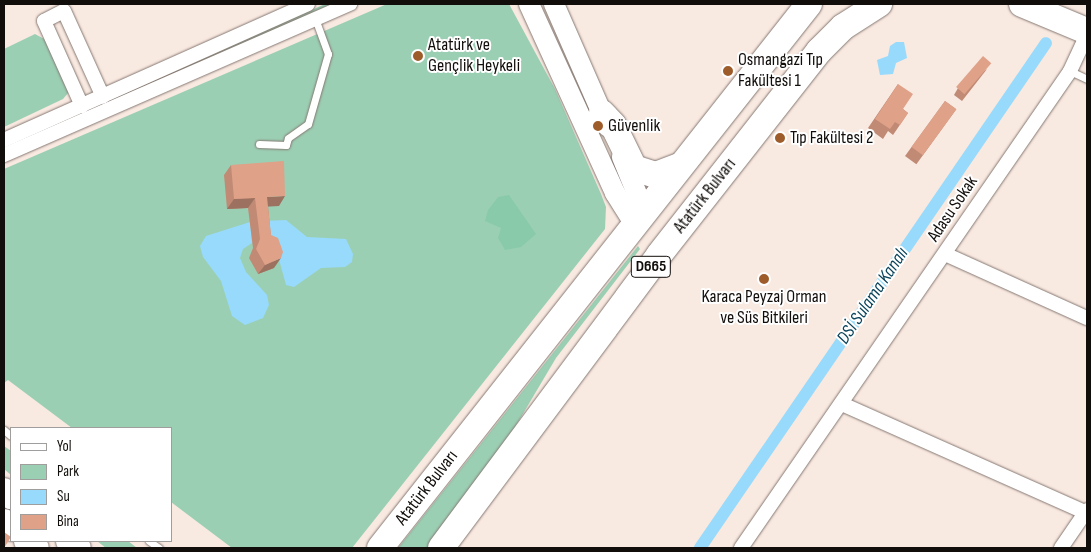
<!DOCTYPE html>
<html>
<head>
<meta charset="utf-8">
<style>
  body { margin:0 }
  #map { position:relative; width:1091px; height:552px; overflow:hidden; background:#f8e9e1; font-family:"Sofia Sans Condensed",sans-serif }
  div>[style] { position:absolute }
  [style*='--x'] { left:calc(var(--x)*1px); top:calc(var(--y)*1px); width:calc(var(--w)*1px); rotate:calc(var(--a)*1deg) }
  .green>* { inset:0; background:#9bcfb4 }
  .forest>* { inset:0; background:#88caa9 }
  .water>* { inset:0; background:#97dafb }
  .canal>* { height:12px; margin:-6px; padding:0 6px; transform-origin:6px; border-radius:6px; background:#97dafb }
  .roads { filter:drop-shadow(0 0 1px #857871) drop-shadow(0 0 1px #857871) }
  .lane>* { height:7px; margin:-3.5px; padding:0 3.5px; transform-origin:3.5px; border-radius:3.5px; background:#fff }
  .street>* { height:14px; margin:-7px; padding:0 7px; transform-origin:7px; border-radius:7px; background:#fff }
  .secondary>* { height:20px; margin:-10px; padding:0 10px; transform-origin:10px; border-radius:10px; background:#fff }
  .highway>* { height:26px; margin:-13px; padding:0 13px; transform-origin:13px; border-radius:13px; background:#fff }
  .wall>* { inset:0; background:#c08a75; transform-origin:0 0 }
  .shaded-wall>* { inset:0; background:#9c715f }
  .building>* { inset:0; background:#dfa188; transform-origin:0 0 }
  .dots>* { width:14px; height:14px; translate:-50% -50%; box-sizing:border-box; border:2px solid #fff; border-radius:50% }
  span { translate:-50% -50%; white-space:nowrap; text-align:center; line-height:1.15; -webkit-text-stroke:4px #fff; paint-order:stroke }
  .shield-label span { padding:1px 4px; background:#fff; border:1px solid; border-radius:4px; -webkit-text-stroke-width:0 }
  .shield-label { font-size:16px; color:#110d0a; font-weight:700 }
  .poi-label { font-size:18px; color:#110d0a }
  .left { translate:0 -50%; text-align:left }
  .street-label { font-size:18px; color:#110d0a }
  .water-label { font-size:19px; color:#0b445b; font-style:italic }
  .frame { position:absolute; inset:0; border:5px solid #110d0a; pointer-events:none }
  .legend { position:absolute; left:10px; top:427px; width:162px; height:115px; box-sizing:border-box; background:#fff; border:1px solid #a09e9d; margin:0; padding:6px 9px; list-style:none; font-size:15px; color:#110d0a }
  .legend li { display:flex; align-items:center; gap:10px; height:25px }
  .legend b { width:25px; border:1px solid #a09e9d }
</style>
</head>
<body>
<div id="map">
  <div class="green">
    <i style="clip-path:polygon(325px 4px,334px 4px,112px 103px,111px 100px)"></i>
    <i style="clip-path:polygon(387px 4px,509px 4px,555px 89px,601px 194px,606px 207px,605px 229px,352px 548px,232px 548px,171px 502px,171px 428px,72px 428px,8px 380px,4px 383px,4px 169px)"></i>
    <i style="clip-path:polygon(35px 34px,46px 40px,69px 92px,63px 99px,4px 127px,4px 49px)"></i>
    <i style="clip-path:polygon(638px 246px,640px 249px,556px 358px,502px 449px,428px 548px,398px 548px)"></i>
    <i style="clip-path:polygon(4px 446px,11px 451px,11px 475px,4px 469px)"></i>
    <i style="clip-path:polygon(97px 541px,128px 541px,137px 548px,106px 548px)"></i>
  </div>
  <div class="forest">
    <i style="clip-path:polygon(509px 195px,536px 234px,521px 247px,505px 250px,498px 238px,501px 228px,485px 221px,488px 210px,498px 197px)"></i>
  </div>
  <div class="water">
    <i style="clip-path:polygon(896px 42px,904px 42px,907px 58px,896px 63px,893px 74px,880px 75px,877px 60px,888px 56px,890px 46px)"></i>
    <i style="clip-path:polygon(286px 220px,307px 237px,346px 239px,353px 254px,352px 262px,345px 267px,321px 268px,294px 287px,286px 285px,277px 252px,262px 221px)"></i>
    <i style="clip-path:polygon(250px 222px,252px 243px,243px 249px,240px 258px,246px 272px,267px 295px,269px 305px,263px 318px,245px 325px,232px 316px,221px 281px,203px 257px,200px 246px,206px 236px)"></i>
  </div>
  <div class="canal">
    <i style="--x:700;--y:548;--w:612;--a:-55.58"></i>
  </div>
  <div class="roads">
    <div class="lane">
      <i style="--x:1070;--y:71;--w:19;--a:25"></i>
      <i style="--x:259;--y:144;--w:27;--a:2"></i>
      <i style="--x:286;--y:145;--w:7;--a:-74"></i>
      <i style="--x:288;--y:138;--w:24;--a:-35"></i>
      <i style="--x:308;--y:124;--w:73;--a:-74.1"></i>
      <i style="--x:328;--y:54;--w:37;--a:-110"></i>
      <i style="--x:4;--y:430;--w:9;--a:41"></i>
      <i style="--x:149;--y:541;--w:12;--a:35"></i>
    </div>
    <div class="street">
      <i style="--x:82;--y:106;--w:93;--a:-114.1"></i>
      <i style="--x:44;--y:21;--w:22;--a:-27"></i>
      <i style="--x:64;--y:11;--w:94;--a:65.6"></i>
      <i style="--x:4;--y:140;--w:333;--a:-24.1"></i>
      <i style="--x:4;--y:155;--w:378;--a:-23.6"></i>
      <i style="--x:945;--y:254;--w:156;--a:24.3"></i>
      <i style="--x:842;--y:404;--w:268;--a:24"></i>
      <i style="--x:741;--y:548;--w:579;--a:-55.4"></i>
      <i style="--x:1070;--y:71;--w:40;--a:-65"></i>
      <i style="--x:1061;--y:548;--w:46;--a:-55.6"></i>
    </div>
    <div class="secondary">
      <i style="--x:529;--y:4;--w:208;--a:65.5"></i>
      <i style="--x:615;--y:193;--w:36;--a:58"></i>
      <i style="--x:554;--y:4;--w:134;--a:66.3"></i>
      <i style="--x:622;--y:157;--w:58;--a:67.8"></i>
    </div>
    <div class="highway">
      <i style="--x:1022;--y:4;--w:70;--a:22.6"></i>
      <i style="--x:602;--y:113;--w:16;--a:47"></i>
      <i style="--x:613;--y:125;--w:48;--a:64"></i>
      <i style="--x:634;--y:168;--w:23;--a:18"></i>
      <i style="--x:656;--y:175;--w:26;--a:-21"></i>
      <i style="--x:4;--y:491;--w:9;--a:36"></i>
      <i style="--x:4;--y:522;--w:9;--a:41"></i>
      <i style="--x:27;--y:541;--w:11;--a:38"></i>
      <i style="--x:69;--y:541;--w:11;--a:38"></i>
      <i style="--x:380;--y:548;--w:693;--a:-51.74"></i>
      <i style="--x:441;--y:548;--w:365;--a:-53.3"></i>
      <i style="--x:659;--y:255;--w:259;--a:-51.9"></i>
      <i style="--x:819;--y:51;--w:34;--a:-45"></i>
      <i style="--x:843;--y:27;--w:43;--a:-32.6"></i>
    </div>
  </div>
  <div class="wall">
    <i style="clip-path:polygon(987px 69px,962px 101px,954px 95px,958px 88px)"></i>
    <i style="clip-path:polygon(898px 84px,903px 109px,908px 113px,893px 135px,888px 131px,883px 139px,868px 128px)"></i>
    <i style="left:945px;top:101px;width:14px;height:68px;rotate:36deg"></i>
    <i style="clip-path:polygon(231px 165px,279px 206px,268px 206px,274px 268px,258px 274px,249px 258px,253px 248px,248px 208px,227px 209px,224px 175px)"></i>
  </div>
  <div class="shaded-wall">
    <i style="clip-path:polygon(285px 196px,279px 206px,261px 207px,267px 197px)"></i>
    <i style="clip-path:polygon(255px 198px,248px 208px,227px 209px,234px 199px)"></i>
    <i style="clip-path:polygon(281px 258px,274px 268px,258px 274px,265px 265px)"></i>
  </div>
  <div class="building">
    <i style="left:983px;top:56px;width:11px;height:41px;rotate:41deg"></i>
    <i style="clip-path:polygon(898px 84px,913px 94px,903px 109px,908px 113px,900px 125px,895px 122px,890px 129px,875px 119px)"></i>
    <i style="left:945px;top:101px;width:14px;height:57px;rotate:36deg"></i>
    <i style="clip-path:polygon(284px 161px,285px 196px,267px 197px,271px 235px,278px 238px,283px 252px,281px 258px,265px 265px,256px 249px,260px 239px,255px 198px,234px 199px,231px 165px)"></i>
    <i style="clip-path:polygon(4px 532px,11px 537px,4px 548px)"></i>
  </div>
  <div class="dots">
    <i style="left:418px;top:56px;background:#9e5c2a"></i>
    <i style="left:728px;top:71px;background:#9e5c2a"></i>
    <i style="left:598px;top:126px;background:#9e5c2a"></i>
    <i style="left:780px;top:138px;background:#9e5c2a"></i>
    <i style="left:764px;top:279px;background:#9e5c2a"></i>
  </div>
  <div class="shield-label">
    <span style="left:651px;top:267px">D665</span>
  </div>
  <div class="poi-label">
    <span class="left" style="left:428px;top:56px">Atatürk ve<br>Gençlik Heykeli</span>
    <span class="left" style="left:738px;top:71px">Osmangazi Tıp<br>Fakültesi 1</span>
    <span class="left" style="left:608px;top:126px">Güvenlik</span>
    <span class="left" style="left:790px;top:138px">Tıp Fakültesi 2</span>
    <span style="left:764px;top:308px">Karaca Peyzaj Orman<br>ve Süs Bitkileri</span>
  </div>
  <div class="street-label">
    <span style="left:705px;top:196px;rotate:-52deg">Atatürk Bulvarı</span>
    <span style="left:953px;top:209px;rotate:-56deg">Adasu Sokak</span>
    <span style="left:427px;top:488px;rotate:-52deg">Atatürk Bulvarı</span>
  </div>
  <div class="water-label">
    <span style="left:873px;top:296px;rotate:-56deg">DSİ Sulama Kanalı</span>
  </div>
  <div class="frame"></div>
  <ul class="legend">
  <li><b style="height:6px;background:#fff"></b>Yol</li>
  <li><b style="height:14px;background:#9bcfb4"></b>Park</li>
  <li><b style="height:14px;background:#97dafb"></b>Su</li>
  <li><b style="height:14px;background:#dfa188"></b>Bina</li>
  </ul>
</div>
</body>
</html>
